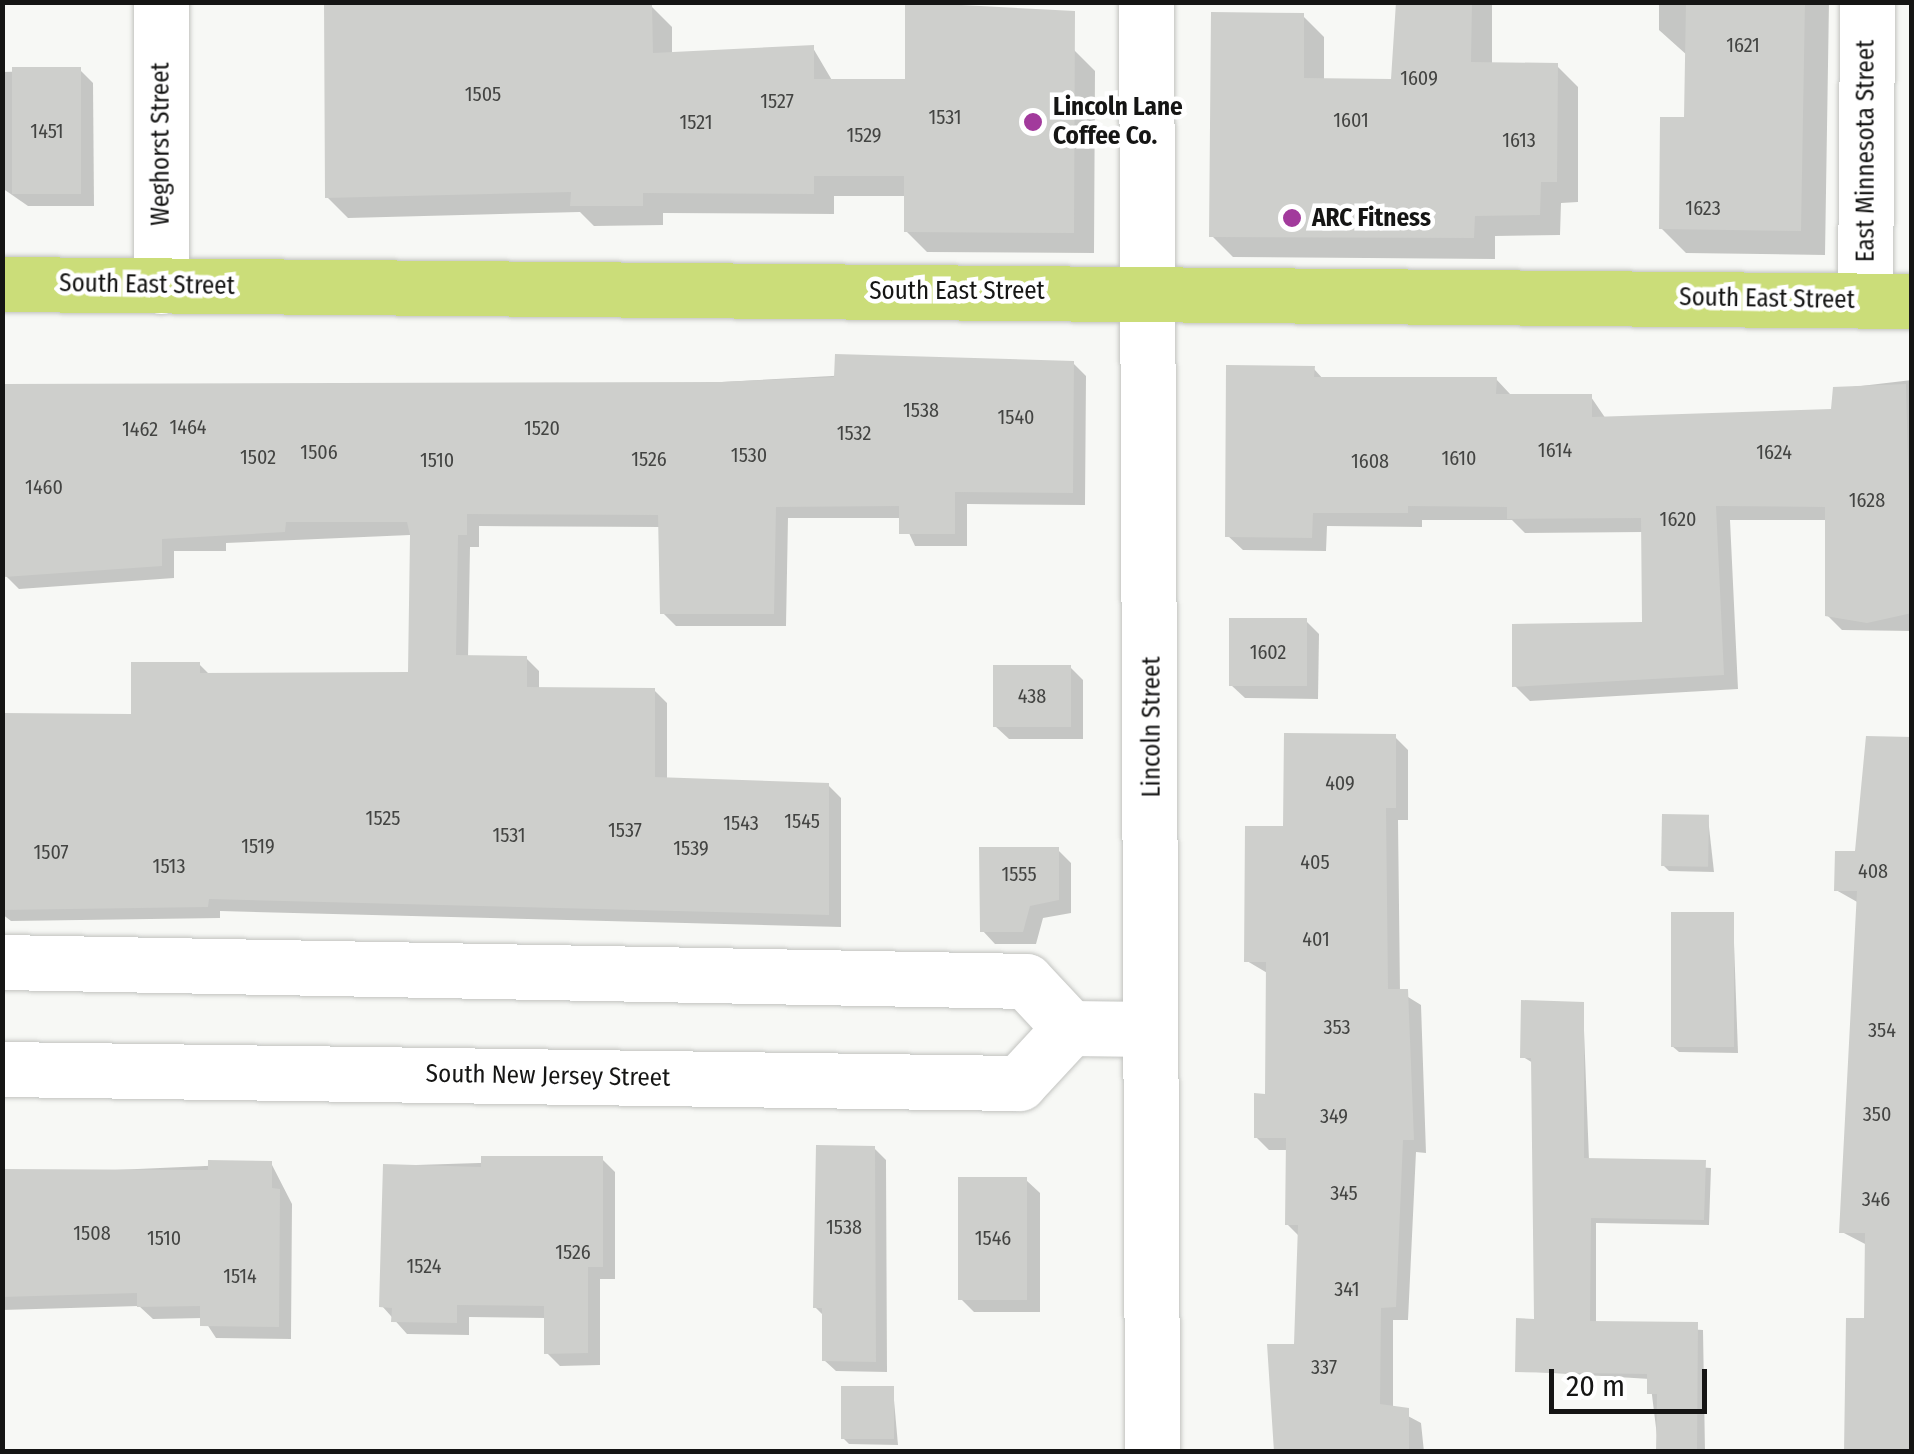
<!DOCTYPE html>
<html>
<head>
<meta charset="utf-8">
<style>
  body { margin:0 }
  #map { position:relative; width:1914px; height:1454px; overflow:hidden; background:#f7f8f5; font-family:"Fira Sans Condensed",sans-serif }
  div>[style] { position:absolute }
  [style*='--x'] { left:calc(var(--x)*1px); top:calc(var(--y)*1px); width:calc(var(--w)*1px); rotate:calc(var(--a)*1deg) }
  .shadow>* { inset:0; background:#0003 }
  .building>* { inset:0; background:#cecfcc; transform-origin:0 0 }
  .roads { filter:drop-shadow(0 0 2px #c2c3c0) drop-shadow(0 0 2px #c2c3c0) }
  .minor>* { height:55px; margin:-27.5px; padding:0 27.5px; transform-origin:27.5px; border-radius:27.5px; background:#fff }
  .major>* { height:55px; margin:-27.5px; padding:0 27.5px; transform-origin:27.5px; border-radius:27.5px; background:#cbdd79 }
  .dots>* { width:28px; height:28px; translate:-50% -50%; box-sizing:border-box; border:5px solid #fff; border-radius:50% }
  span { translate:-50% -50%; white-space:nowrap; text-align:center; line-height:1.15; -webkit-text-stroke:9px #fff; paint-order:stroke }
  .number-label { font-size:20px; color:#434442 }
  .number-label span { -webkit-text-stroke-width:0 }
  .poi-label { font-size:25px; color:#151514; font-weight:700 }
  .left { translate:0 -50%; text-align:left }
  .street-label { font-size:25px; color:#151514 }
  .frame { position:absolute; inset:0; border:5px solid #151514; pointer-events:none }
  .scale { position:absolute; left:1549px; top:1369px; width:158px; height:45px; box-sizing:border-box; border:5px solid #151514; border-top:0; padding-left:12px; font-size:30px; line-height:35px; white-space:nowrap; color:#151514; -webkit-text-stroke:8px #fff; paint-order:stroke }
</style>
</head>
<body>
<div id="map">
  <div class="shadow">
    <i style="clip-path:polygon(326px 2px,651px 6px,672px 27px,672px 54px,813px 48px,833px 82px,907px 82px,1074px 50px,1095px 71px,1094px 253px,927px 252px,906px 231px,907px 196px,834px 196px,834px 214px,663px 213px,663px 225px,594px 226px,580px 212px,348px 218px,327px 197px)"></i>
    <i style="clip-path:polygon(1397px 2px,1492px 2px,1492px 64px,1557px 66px,1578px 87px,1578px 202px,1561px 203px,1560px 235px,1495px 236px,1495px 259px,1233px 257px,1212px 236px,1303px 16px,1324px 37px,1324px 80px,1393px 81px)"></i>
    <i style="clip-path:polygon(1659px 2px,1829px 2px,1825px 255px,1686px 253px,1661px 228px,1687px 119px,1688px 56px,1659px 30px)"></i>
    <i style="clip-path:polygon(80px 70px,93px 83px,94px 206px,28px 206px,2px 188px,2px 72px)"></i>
    <i style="clip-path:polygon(1073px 363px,1086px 376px,1085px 505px,967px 504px,967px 546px,915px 546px,902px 518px,788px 518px,786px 626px,676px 626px,663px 613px,661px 527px,479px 526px,479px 547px,470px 547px,468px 658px,526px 658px,539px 671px,539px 690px,654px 690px,667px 703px,667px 780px,828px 785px,841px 798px,841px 927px,220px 911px,220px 918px,11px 921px,2px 914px,2px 716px,133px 717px,199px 664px,211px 676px,411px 674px,410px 535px,226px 543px,226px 551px,174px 551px,174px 578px,19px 589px,6px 576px,2px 385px,610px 388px)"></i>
    <i style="clip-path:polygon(1314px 369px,1324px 380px,1496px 379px,1510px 394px,1591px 397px,1606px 419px,1833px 412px,1835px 389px,1912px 380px,1912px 631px,1842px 630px,1827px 615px,1827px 520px,1730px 520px,1738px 689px,1530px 701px,1515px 686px,1645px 625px,1644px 532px,1525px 533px,1512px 520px,1422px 520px,1422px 527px,1327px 526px,1326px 551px,1243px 550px,1228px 536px)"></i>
    <i style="clip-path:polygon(1306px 621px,1319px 634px,1318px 699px,1245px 698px,1231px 685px)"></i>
    <i style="clip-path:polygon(1070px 667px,1083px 680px,1083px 739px,1009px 739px,995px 726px)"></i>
    <i style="clip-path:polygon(1395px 737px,1408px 750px,1408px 820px,1398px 820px,1400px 992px,1421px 1005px,1426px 1153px,1416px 1152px,1408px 1320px,1393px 1320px,1393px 1408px,1421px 1423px,1424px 1452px,1275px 1452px,1296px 1346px,1300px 1237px,1287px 1224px,1288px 1150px,1269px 1150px,1256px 1137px,1268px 1096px,1269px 974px,1247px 961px,1285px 829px)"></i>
    <i style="clip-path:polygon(1868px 739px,1912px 739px,1912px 1452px,1850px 1452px,1848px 1320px,1867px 1321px,1867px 1245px,1842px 1232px,1859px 903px,1836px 890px,1837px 854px,1857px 854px)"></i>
    <i style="clip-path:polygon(1708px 818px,1714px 872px,1669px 871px,1663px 865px)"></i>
    <i style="clip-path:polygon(1058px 850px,1071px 863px,1071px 913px,1043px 918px,1036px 944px,995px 944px,982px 930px)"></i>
    <i style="clip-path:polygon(1733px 915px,1738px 1053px,1679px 1052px,1672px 1046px)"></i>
    <i style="clip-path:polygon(1583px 1004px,1589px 1160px,1711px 1168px,1709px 1225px,1596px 1223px,1596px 1324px,1703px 1330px,1705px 1452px,1659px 1452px,1650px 1379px,1518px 1371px,1537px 1321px,1533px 1063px,1523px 1057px)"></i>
    <i style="clip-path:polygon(874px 1148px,886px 1160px,887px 1372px,836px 1371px,824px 1360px,825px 1317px,815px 1307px)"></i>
    <i style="clip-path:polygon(602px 1159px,615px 1172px,615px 1279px,600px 1279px,600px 1365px,560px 1366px,547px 1353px,546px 1318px,469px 1317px,469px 1335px,407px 1334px,382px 1306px,385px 1166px)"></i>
    <i style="clip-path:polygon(271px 1163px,292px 1204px,291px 1339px,216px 1338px,203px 1318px,153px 1319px,139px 1306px,2px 1310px,2px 1175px)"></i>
    <i style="clip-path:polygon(1026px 1180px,1040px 1193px,1040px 1312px,974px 1312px,961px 1299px)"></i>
    <i style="clip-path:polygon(893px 1389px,898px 1445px,849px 1444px,843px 1438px)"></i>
  </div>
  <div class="building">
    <i style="clip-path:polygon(324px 2px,652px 4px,653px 53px,814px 45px,814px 79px,905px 79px,905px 2px,1075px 11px,1074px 233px,904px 232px,904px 176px,814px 176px,814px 194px,643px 193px,643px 206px,570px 206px,571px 192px,325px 198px)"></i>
    <i style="clip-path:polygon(1396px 2px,1472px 2px,1471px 62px,1558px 63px,1557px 182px,1541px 182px,1540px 215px,1475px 216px,1474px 238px,1209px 237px,1211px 12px,1304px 13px,1304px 78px,1391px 79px)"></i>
    <i style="clip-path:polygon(1686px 2px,1805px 2px,1801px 231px,1659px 229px,1660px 117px,1684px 117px)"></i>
    <i style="left:12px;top:67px;width:69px;height:127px"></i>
    <i style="clip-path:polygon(835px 354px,1074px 361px,1073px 493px,955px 492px,955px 534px,899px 534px,899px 506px,776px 507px,774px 614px,660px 614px,658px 515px,467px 514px,467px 535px,458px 535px,456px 655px,527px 656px,527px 687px,655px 688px,655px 777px,829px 783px,829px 915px,209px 899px,208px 907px,2px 910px,2px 713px,131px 714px,131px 662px,200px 662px,200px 673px,408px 672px,410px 535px,407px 522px,286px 522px,285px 532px,162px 539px,162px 566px,4px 577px,5px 384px,721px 382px,834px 377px)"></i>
    <i style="clip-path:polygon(1226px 365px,1315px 366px,1314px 377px,1497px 377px,1496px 394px,1592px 394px,1592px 417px,1831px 409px,1833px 387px,1906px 384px,1912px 613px,1867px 623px,1825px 616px,1825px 507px,1716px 506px,1724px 675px,1512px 687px,1512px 624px,1642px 622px,1641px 518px,1507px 519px,1507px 507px,1408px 506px,1408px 513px,1313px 513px,1312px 538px,1225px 537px)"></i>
    <i style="left:1229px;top:618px;width:78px;height:68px"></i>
    <i style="left:993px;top:665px;width:78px;height:62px"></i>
    <i style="clip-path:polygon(1284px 733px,1396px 734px,1396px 808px,1386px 808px,1388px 989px,1408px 989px,1414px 1140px,1403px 1140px,1396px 1307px,1381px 1308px,1380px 1404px,1409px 1408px,1409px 1452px,1274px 1452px,1267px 1344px,1294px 1344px,1298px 1225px,1285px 1225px,1286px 1138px,1254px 1138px,1254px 1093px,1265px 1094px,1266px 962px,1244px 962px,1245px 826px,1283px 826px)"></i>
    <i style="clip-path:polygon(1866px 736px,1912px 737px,1912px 1452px,1844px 1452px,1846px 1318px,1864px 1318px,1865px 1233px,1839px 1233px,1857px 891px,1834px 891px,1835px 851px,1855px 851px)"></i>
    <i style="left:1662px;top:814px;width:47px;height:52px;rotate:1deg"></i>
    <i style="clip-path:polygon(979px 847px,1059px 847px,1059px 900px,1030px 906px,1023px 932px,980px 932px)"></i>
    <i style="left:1671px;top:912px;width:63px;height:135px"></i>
    <i style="clip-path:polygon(1521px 1000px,1584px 1002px,1584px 1158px,1706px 1160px,1704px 1220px,1591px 1218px,1590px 1321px,1698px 1322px,1697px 1452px,1656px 1452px,1657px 1394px,1647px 1394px,1647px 1374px,1515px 1372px,1516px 1318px,1534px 1319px,1531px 1058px,1520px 1058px)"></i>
    <i style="clip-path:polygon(816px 1145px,875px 1146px,876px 1362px,822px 1361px,822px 1308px,813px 1308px)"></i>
    <i style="clip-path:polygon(481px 1156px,603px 1156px,603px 1267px,588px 1267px,588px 1353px,544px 1354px,544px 1306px,457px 1305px,457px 1323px,391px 1322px,392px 1308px,379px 1307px,383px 1164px,481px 1167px)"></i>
    <i style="clip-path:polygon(208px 1160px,272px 1161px,272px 1188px,280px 1189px,279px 1327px,200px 1326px,200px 1306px,137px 1307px,137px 1293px,2px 1297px,2px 1169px,208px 1170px)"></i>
    <i style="left:958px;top:1177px;width:69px;height:123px"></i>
    <i style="left:841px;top:1386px;width:53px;height:53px"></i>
  </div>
  <div class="roads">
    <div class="minor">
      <i style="--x:1146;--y:2;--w:1450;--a:89.76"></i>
      <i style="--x:161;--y:286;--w:284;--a:-90"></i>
      <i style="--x:1865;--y:300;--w:298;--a:-89.6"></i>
      <i style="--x:2;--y:962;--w:1024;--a:1.06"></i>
      <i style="--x:1026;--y:981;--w:64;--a:46.9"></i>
      <i style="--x:1070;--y:1028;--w:80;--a:0.7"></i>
      <i style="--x:2;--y:1069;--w:1017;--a:0.79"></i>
      <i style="--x:1019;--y:1083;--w:75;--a:-47.2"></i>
    </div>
    <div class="major">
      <i style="--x:2;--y:284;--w:1910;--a:0.51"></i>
    </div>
  </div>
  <div class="dots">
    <i style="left:1033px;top:122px;background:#a23a9c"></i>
    <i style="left:1292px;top:218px;background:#a23a9c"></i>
  </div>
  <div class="number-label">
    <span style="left:1743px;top:45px">1621</span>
    <span style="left:1419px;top:78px">1609</span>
    <span style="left:483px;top:94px">1505</span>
    <span style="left:777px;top:101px">1527</span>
    <span style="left:945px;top:117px">1531</span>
    <span style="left:1351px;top:120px">1601</span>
    <span style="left:696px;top:122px">1521</span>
    <span style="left:47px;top:131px">1451</span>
    <span style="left:864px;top:135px">1529</span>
    <span style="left:1519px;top:140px">1613</span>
    <span style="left:1703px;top:208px">1623</span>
    <span style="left:921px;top:410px">1538</span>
    <span style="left:1016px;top:417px">1540</span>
    <span style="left:188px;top:427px">1464</span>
    <span style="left:542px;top:428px">1520</span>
    <span style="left:140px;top:429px">1462</span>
    <span style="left:854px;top:433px">1532</span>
    <span style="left:1555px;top:450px">1614</span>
    <span style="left:319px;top:452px">1506</span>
    <span style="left:1774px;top:452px">1624</span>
    <span style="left:749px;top:455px">1530</span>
    <span style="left:258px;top:457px">1502</span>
    <span style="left:1459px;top:458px">1610</span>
    <span style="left:649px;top:459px">1526</span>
    <span style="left:437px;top:460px">1510</span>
    <span style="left:1370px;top:461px">1608</span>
    <span style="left:44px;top:487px">1460</span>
    <span style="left:1867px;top:500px">1628</span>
    <span style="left:1678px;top:519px">1620</span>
    <span style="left:1268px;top:652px">1602</span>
    <span style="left:1032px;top:696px">438</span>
    <span style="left:1340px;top:783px">409</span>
    <span style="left:383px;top:818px">1525</span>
    <span style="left:802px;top:821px">1545</span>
    <span style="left:741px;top:823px">1543</span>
    <span style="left:625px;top:830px">1537</span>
    <span style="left:509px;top:835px">1531</span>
    <span style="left:258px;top:846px">1519</span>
    <span style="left:691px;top:848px">1539</span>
    <span style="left:51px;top:852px">1507</span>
    <span style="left:1315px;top:862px">405</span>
    <span style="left:169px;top:866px">1513</span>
    <span style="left:1873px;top:871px">408</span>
    <span style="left:1019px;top:874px">1555</span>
    <span style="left:1316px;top:939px">401</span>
    <span style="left:1337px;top:1027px">353</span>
    <span style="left:1882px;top:1030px">354</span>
    <span style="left:1877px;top:1114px">350</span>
    <span style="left:1334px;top:1116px">349</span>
    <span style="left:1344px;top:1193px">345</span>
    <span style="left:1876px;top:1199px">346</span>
    <span style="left:844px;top:1227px">1538</span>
    <span style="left:92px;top:1233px">1508</span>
    <span style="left:164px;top:1238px">1510</span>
    <span style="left:993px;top:1238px">1546</span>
    <span style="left:573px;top:1252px">1526</span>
    <span style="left:424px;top:1266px">1524</span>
    <span style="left:240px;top:1276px">1514</span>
    <span style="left:1347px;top:1289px">341</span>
    <span style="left:1324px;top:1367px">337</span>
  </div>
  <div class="poi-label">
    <span class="left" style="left:1053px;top:122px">Lincoln Lane<br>Coffee Co.</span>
    <span class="left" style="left:1312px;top:218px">ARC Fitness</span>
  </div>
  <div class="street-label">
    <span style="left:161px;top:144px;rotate:-90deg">Weghorst Street</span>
    <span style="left:1866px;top:151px;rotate:-90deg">East Minnesota Street</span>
    <span style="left:147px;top:285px;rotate:1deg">South East Street</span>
    <span style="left:957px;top:291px">South East Street</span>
    <span style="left:1767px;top:299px;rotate:1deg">South East Street</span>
    <span style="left:1152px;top:727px;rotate:-90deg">Lincoln Street</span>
    <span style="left:548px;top:1076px;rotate:1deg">South New Jersey Street</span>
  </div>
  <div class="frame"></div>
  <div class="scale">20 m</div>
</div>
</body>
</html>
